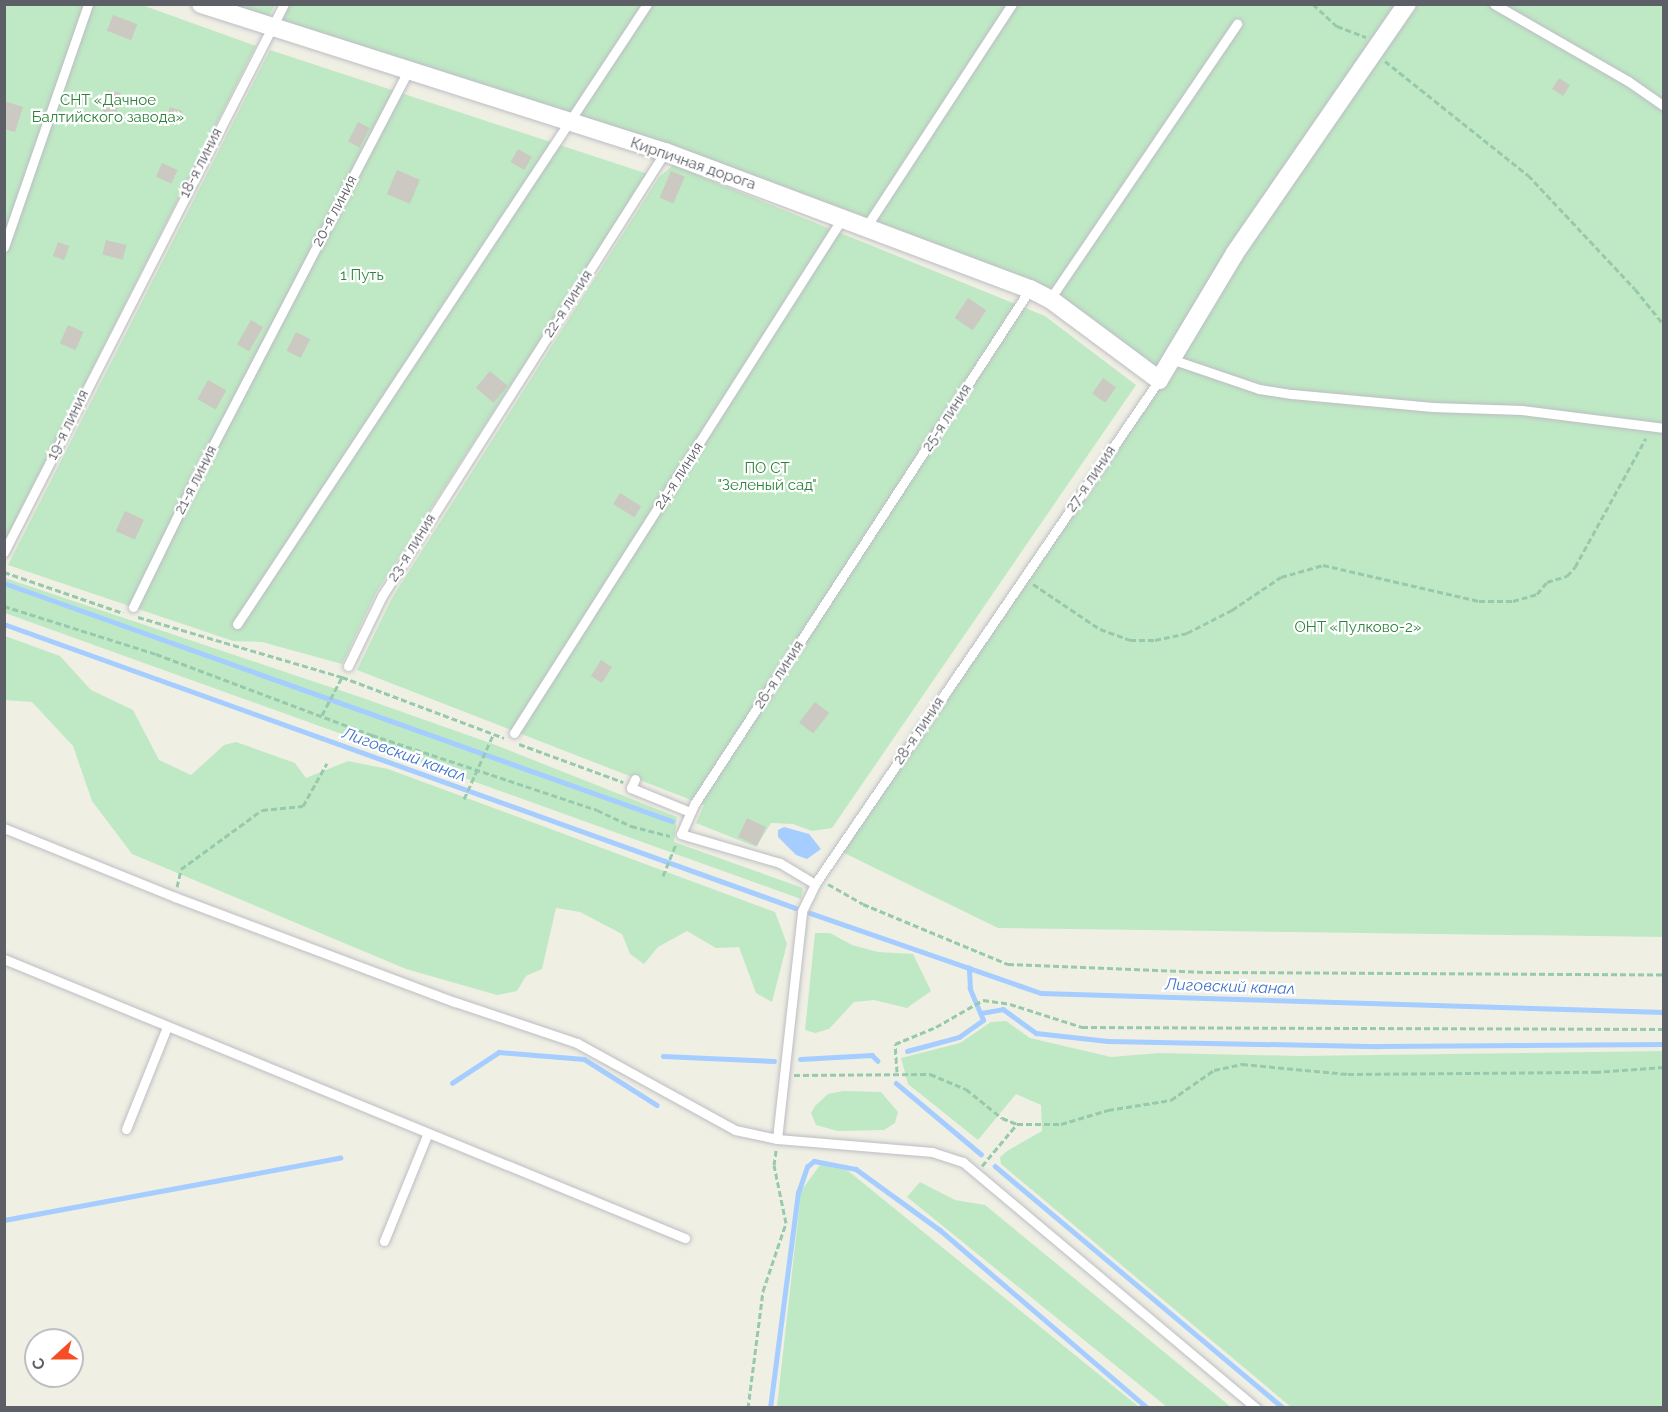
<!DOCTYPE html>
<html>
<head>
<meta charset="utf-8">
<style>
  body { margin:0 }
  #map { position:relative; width:1668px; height:1412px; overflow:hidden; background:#f0efe4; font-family:Raleway,sans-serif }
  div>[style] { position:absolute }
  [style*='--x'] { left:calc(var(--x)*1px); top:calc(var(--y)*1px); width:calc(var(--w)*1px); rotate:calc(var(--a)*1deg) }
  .green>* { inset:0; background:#bfe9c4 }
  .water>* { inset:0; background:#a5cdff }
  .stream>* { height:4.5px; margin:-2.25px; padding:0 2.25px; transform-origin:2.25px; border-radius:2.25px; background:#a5cdff }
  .building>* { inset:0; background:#cbc9c1; transform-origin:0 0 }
  .path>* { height:3px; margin-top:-1.5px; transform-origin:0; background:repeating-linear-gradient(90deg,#97caad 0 6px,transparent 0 9px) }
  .roads { filter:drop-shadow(0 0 2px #bcbdc4) drop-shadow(0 0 2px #bcbdc4) }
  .lane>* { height:9px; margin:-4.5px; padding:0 4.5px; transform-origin:4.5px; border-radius:4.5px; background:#fff }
  .street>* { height:18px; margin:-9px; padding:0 9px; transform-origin:9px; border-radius:9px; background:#fff }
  span { translate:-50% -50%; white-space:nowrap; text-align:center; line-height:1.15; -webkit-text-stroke:4.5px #fff; paint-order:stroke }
  .park-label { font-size:15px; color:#2e833c }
  .street-label { font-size:15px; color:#5c5f66 }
  .water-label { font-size:16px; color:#3e72cc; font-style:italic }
  .frame { position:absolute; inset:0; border:6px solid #5c5f66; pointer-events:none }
  .north { position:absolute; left:24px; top:1328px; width:60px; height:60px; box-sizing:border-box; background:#fff; border:2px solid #bebfc2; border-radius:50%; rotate:249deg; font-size:16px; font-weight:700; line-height:24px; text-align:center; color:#5c5f66 }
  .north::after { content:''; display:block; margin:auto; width:21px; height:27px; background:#f64e24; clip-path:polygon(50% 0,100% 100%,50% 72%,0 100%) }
</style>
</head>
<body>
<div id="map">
  <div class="green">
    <i style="clip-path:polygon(283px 4px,1663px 5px,1663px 937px,998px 928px,838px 850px,1159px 380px,1050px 299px,866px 227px,270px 26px)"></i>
    <i style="clip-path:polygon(5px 5px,142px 5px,256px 46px,5px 541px)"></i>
    <i style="clip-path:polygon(223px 5px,275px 5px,267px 19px)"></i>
    <i style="clip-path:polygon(270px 50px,648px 174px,377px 591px,342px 664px,262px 642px,233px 641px,8px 565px)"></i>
    <i style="clip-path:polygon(673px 165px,1045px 316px,1136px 385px,832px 828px,812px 831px,793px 824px,771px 823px,756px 847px,696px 823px,704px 805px,357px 670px,392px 598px,659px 177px)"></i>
    <i style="clip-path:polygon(5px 578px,360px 697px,493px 744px,677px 817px,674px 842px,803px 888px,801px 899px,5px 613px)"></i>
    <i style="clip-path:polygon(5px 636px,60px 656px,91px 690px,133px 710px,159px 760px,191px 775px,224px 745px,236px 742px,295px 763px,306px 778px,348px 761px,388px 769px,775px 912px,787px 944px,772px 1002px,756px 993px,739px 947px,716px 948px,687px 931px,658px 947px,644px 964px,630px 954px,622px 934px,580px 912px,556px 908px,542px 969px,526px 976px,517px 991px,497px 995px,406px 969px,132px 854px,92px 801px,73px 746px,32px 702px,5px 700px)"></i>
    <i style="clip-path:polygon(815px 933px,830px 933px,852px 945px,878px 952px,913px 954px,931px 991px,907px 1008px,874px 1000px,854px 1002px,829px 1029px,815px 1033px,805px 1030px)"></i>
    <i style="clip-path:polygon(1006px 1021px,1030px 1038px,1111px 1057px,1159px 1053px,1300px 1056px,1663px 1051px,1663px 1407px,1291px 1407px,1001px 1164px,1000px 1157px,1007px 1151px,1042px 1131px,1041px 1105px,1016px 1094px,978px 1140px,908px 1084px,901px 1058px,960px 1043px,991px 1022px)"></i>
    <i style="clip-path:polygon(843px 1091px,881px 1092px,898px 1112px,895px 1123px,884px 1130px,838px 1131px,816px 1125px,811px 1113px,815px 1106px,828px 1094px)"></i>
    <i style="clip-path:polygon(820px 1165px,847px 1170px,1139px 1407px,777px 1407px,801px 1191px)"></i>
    <i style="clip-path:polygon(920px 1182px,955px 1200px,985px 1205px,1231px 1407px,1167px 1407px,907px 1197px)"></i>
  </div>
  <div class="water">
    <i style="clip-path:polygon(784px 827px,809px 834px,821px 849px,807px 859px,796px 855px,778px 837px,778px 830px)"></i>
  </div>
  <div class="stream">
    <i style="--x:4;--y:583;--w:709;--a:19.61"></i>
    <i style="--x:4;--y:624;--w:841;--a:19.73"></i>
    <i style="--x:810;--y:913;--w:244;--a:19.1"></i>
    <i style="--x:1041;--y:993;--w:623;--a:1.75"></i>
    <i style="--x:981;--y:1013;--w:22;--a:-10"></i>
    <i style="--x:1003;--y:1009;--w:41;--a:36"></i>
    <i style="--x:1036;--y:1033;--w:72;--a:6.3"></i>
    <i style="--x:1108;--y:1041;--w:271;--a:1.1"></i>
    <i style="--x:1379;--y:1046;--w:285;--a:-0.4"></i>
    <i style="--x:907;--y:1051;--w:54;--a:-15.1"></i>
    <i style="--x:959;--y:1037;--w:29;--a:-35"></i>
    <i style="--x:983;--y:1020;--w:34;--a:-113"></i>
    <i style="--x:970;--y:989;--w:21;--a:-93"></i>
    <i style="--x:663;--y:1056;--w:111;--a:2.6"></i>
    <i style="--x:800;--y:1059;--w:72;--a:-3.2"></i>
    <i style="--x:872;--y:1055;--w:8;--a:45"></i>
    <i style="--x:452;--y:1083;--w:56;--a:-33.4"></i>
    <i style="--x:499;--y:1052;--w:85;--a:4.7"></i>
    <i style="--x:584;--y:1059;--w:86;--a:32.2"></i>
    <i style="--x:896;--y:1083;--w:111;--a:39.9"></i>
    <i style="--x:995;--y:1166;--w:376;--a:40"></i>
    <i style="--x:4;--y:1220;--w:342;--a:-10.5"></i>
    <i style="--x:770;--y:1408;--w:217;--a:-82.6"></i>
    <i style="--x:798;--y:1193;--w:28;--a:-71"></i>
    <i style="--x:807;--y:1167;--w:9;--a:-41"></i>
    <i style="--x:814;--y:1161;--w:43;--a:10.8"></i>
    <i style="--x:856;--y:1169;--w:104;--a:36"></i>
    <i style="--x:940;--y:1230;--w:274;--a:40.6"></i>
  </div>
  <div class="building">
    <i style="left:113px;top:15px;width:26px;height:17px;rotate:21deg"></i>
    <i style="left:1559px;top:78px;width:13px;height:13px;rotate:32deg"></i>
    <i style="left:107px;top:90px;width:14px;height:25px;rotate:12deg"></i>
    <i style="clip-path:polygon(4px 101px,23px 107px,15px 132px,4px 129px)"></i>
    <i style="left:170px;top:107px;width:13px;height:15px;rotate:18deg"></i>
    <i style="left:358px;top:122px;width:13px;height:22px;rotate:27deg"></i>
    <i style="left:518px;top:149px;width:16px;height:15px;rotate:30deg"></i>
    <i style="left:162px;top:163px;width:17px;height:15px;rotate:24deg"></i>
    <i style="left:397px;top:170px;width:25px;height:26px;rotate:23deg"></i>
    <i style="left:671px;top:171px;width:15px;height:29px;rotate:23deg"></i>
    <i style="left:106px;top:240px;width:21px;height:15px;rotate:14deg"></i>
    <i style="left:58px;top:242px;width:12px;height:15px;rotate:20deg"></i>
    <i style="left:968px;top:298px;width:22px;height:24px;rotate:34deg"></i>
    <i style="left:251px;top:320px;width:14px;height:28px;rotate:30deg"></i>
    <i style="left:68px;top:325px;width:17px;height:20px;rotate:24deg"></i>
    <i style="left:296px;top:332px;width:16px;height:21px;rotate:27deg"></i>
    <i style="left:490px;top:371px;width:23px;height:22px;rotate:40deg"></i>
    <i style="left:1103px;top:378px;width:16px;height:19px;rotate:35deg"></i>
    <i style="left:208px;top:380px;width:21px;height:22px;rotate:29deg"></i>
    <i style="left:620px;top:493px;width:25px;height:13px;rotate:32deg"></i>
    <i style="left:125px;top:511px;width:21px;height:22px;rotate:25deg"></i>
    <i style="left:601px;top:660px;width:13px;height:19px;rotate:32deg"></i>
    <i style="left:815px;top:702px;width:18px;height:26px;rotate:38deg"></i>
    <i style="left:747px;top:818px;width:21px;height:21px;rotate:25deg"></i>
  </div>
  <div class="path">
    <i style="--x:1313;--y:4;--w:33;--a:43"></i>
    <i style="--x:1337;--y:26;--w:31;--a:21"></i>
    <i style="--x:1385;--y:61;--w:183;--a:38.6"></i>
    <i style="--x:1528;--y:175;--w:156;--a:46.8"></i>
    <i style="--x:1635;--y:289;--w:46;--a:51.1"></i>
    <i style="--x:4;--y:572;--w:126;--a:19"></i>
    <i style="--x:1033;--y:584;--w:81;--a:33.9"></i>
    <i style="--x:1100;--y:629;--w:32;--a:20"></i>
    <i style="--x:1130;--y:640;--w:25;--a:0"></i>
    <i style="--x:1155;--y:640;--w:33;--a:-12"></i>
    <i style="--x:1187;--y:633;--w:51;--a:-27.1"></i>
    <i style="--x:1232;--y:610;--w:59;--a:-34"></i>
    <i style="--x:1281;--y:577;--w:44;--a:-15.9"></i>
    <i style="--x:1323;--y:565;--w:160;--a:13"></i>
    <i style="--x:1479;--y:601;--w:34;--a:0"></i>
    <i style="--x:1513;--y:601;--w:25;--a:-16"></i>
    <i style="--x:1537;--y:594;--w:16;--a:-50"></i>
    <i style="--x:1547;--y:582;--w:21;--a:-17"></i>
    <i style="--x:1567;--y:576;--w:12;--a:-48"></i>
    <i style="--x:1575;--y:567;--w:147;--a:-61.2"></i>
    <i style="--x:4;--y:606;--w:159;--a:17.5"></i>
    <i style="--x:156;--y:654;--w:231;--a:20.6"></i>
    <i style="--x:372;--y:735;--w:237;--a:18.4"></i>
    <i style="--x:597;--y:810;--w:38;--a:25"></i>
    <i style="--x:631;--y:826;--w:40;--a:14.4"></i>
    <i style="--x:138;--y:617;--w:213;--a:16.4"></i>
    <i style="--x:342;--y:677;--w:173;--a:20.6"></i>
    <i style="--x:322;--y:715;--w:43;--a:-62.2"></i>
    <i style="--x:519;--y:744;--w:111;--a:20.1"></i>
    <i style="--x:464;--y:799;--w:70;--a:-65.6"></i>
    <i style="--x:663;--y:876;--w:35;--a:-68"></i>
    <i style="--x:828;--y:884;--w:40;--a:29.7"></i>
    <i style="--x:863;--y:904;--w:157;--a:22.5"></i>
    <i style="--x:1008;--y:964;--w:198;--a:2.3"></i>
    <i style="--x:1206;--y:972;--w:458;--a:0.3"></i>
    <i style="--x:177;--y:887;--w:18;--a:-77"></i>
    <i style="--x:181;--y:869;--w:100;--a:-36.1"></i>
    <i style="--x:262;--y:810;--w:41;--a:-5.6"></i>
    <i style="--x:303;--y:806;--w:49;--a:-60.8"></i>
    <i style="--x:897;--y:1072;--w:28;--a:-94"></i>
    <i style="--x:895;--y:1044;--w:44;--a:-22.5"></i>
    <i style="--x:936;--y:1027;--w:54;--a:-29.9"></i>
    <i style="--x:983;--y:1000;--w:27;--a:8"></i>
    <i style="--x:1010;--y:1004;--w:76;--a:17.7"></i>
    <i style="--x:1082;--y:1027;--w:582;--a:0.2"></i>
    <i style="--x:794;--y:1075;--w:136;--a:-0.4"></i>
    <i style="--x:930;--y:1074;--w:39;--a:23"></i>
    <i style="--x:966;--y:1089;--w:46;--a:38.9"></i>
    <i style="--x:1002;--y:1118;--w:16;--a:22"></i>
    <i style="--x:982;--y:1166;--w:55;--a:-50.2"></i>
    <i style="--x:1017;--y:1124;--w:44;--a:0"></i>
    <i style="--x:1061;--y:1124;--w:49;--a:-16.6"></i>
    <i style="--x:1108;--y:1110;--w:64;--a:-9"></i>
    <i style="--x:1171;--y:1100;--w:52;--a:-34.9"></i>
    <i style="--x:1214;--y:1070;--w:29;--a:-12"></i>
    <i style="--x:1242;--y:1064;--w:106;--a:5.4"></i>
    <i style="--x:1348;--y:1074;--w:247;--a:-0.5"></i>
    <i style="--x:1595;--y:1072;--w:69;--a:-4.1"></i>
    <i style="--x:748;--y:1408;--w:118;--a:-82.7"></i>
    <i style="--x:763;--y:1291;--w:72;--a:-71.3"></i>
    <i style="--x:786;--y:1223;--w:59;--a:-101.7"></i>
    <i style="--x:774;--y:1165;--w:15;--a:-82"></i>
  </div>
  <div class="roads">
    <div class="lane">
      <i style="--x:1494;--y:4;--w:155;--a:29.9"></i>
      <i style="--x:1628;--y:81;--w:44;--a:34.8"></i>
      <i style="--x:866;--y:227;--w:267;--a:-56.8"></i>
      <i style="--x:4;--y:247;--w:257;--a:-70.9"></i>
      <i style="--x:1050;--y:299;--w:333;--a:-55.8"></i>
      <i style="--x:1171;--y:359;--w:93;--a:18.8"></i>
      <i style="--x:1259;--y:389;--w:33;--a:9"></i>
      <i style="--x:1292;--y:394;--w:141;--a:5.3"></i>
      <i style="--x:1432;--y:407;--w:90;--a:1.9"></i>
      <i style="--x:1522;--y:410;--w:143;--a:7.2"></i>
      <i style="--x:4;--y:552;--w:615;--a:-62.94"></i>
      <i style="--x:133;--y:607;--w:139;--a:-64"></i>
      <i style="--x:194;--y:482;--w:466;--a:-62.5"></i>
      <i style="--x:237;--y:624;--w:743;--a:-56.52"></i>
      <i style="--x:348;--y:666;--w:78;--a:-64.1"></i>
      <i style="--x:382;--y:596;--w:527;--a:-57.49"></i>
      <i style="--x:514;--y:733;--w:612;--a:-57.48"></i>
      <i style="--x:635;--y:779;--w:10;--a:114"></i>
      <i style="--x:631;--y:788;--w:64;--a:22.1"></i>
      <i style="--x:4;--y:828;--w:184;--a:22"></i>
      <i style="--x:175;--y:897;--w:299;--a:20.6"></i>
      <i style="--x:455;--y:1002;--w:129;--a:18.6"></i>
      <i style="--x:577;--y:1043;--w:180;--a:28.8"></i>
      <i style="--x:735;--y:1130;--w:43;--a:12.1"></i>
      <i style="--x:777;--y:1139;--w:156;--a:4.8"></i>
      <i style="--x:932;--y:1152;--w:33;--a:18"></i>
      <i style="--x:963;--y:1162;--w:383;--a:40"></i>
      <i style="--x:815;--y:884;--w:41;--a:-149"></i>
      <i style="--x:780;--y:863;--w:103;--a:-163.7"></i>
      <i style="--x:681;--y:834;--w:34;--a:-66"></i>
      <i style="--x:695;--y:803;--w:614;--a:-56.91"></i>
      <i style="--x:4;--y:959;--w:736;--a:22.28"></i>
      <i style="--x:126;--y:1129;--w:110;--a:-68.1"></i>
      <i style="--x:777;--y:1139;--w:229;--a:-83.7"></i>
      <i style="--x:802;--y:911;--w:30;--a:-64"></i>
      <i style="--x:815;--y:884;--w:610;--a:-55.68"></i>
      <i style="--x:384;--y:1241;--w:114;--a:-67.9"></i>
    </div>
    <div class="street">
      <i style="--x:201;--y:4;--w:487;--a:17.7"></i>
      <i style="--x:665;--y:152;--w:390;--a:20.6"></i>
      <i style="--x:1030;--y:289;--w:22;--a:27"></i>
      <i style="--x:1050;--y:299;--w:136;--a:36.6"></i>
      <i style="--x:1159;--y:380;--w:148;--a:-59.1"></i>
      <i style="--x:1235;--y:253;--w:303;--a:-55.4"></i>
    </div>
  </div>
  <div class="park-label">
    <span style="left:108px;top:109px">СНТ «Дачное<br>Балтийского завода»</span>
    <span style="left:362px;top:276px">1 Путь</span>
    <span style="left:767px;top:477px">ПО СТ<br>"Зеленый сад"</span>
    <span style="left:1358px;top:628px">ОНТ «Пулково-2»</span>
  </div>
  <div class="street-label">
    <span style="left:201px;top:163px;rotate:-63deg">18-я линия</span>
    <span style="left:693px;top:164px;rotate:19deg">Кирпичная дорога</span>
    <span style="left:335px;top:211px;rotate:-62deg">20-я линия</span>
    <span style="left:568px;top:304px;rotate:-57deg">22-я линия</span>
    <span style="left:947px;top:418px;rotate:-57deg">25-я линия</span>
    <span style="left:68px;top:425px;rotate:-64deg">19-я линия</span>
    <span style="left:679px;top:476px;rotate:-57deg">24-я линия</span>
    <span style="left:1091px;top:479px;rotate:-56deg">27-я линия</span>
    <span style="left:196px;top:480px;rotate:-63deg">21-я линия</span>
    <span style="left:412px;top:548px;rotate:-58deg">23-я линия</span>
    <span style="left:779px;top:675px;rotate:-57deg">26-я линия</span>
    <span style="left:919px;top:731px;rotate:-56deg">28-я линия</span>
  </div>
  <div class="water-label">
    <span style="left:404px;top:755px;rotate:20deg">Лиговский канал</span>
    <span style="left:1230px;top:987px;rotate:2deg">Лиговский канал</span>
  </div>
  <div class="frame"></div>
  <div class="north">С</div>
</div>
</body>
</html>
